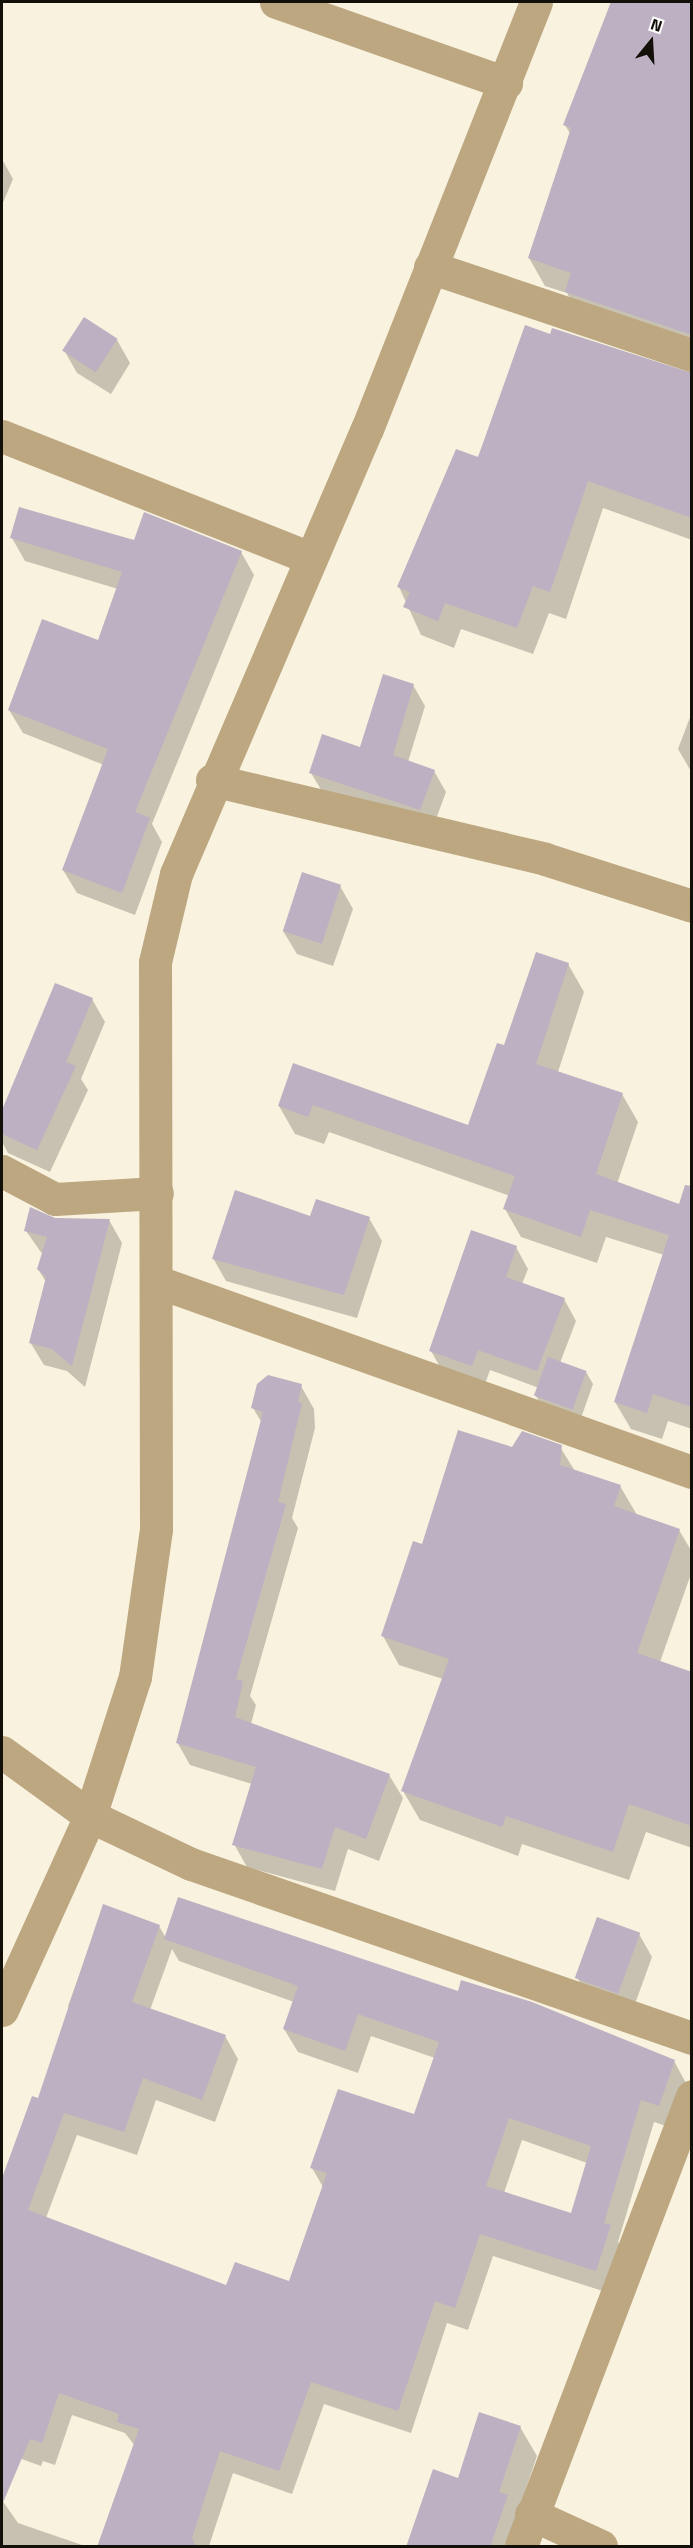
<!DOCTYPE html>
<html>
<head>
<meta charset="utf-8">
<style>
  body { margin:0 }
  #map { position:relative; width:693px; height:2548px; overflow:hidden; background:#f9f2de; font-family:"Titillium Web",sans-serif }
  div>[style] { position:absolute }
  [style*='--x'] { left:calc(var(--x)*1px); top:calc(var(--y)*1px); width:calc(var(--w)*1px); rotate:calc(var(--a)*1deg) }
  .shadow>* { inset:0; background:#0003 }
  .building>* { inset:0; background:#bcb0c2; transform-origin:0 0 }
  .minor>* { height:33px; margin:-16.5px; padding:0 16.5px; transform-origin:16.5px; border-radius:16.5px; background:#bca781 }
  .tertiary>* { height:33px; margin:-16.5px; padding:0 16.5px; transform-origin:16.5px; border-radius:16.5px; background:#bca781 }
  span { translate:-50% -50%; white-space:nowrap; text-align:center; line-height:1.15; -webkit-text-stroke:6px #fff; paint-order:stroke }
  .frame { position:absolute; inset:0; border:3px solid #131009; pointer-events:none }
  .north { position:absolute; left:621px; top:12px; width:60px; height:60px; -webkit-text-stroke:4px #fff; paint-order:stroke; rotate:18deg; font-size:16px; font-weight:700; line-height:24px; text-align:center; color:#131009 }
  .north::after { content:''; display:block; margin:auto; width:21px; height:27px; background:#131009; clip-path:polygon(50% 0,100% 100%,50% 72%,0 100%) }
</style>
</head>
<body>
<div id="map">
  <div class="shadow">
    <i style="clip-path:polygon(611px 2px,692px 2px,692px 357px,582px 320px,567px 293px,545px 286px,529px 258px,571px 135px,565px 125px)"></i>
    <i style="clip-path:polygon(2px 159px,13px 179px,2px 205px)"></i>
    <i style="clip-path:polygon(551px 336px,692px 373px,692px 540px,603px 508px,566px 619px,549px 613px,533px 654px,461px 629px,454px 648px,421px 635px,399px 587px)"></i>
    <i style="clip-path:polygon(117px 340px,130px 363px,111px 394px,77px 373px,64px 350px)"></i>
    <i style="clip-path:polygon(12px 538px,241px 552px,254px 575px,152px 824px,162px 842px,135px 915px,77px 893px,63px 870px,104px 765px,23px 733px,9px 710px,99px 642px,118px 589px,25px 561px)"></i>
    <i style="clip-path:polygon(413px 685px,425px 706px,408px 762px,434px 771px,446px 792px,432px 830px,323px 793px,311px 773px,360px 749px)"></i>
    <i style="clip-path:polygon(692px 712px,692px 773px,678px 749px)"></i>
    <i style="clip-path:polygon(340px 886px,353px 909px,333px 966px,297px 954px,283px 931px)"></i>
    <i style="clip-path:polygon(568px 964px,584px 992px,558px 1072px,622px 1094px,638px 1122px,617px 1184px,692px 1210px,692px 1429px,668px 1421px,662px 1439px,631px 1429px,615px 1402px,664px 1255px,606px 1237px,597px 1263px,521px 1237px,505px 1209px,510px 1196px,329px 1132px,324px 1144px,295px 1134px,279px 1106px,294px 1065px,469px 1127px,505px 1047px)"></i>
    <i style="clip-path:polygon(56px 985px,92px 999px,105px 1022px,81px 1079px,88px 1090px,50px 1172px,8px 1153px,2px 1142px,2px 1113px)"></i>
    <i style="clip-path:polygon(369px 1218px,382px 1241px,357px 1318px,226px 1281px,213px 1258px)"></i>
    <i style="clip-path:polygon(55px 1219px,109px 1220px,122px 1243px,85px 1387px,67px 1371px,44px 1365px,30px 1342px,46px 1282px,38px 1269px,43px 1255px,26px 1231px)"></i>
    <i style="clip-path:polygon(516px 1247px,528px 1269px,522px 1284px,564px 1299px,576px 1321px,560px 1363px,586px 1372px,593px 1384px,580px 1421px,543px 1408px,536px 1396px,539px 1388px,490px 1370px,484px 1387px,443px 1372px,431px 1351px)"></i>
    <i style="clip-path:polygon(301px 1386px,314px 1409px,315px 1428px,292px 1518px,298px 1528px,250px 1696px,256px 1705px,251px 1724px,389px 1775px,403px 1798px,379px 1861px,348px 1849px,335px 1891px,247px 1867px,234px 1844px,252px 1784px,190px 1765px,177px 1742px,262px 1423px,253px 1408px)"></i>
    <i style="clip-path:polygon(560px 1447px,575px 1471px,620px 1486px,637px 1515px,679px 1530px,692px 1552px,692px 1571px,660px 1662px,692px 1673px,692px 1848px,646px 1832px,629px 1880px,522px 1844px,518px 1856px,420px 1820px,403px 1791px,443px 1679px,399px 1665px,383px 1636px,423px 1546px,512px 1449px)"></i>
    <i style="clip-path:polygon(evenodd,104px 1906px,159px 1926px,166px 1938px,459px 1993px,674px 2061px,687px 2085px,672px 2128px,654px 2122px,618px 2242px,623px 2250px,609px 2293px,493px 2256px,468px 2330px,447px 2323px,411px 2433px,324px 2404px,292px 2494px,233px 2473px,209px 2546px,98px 2546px,135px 2446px,125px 2433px,72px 2415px,55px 2465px,43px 2461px,41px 2466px,2px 2452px,2px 2194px,33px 2098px,39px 2100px,71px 2012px,68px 2006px,104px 1906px,172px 1949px,179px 1961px,294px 2002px,284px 2029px,298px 2052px,358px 2073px,371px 2036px,435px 2058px,415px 2115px,312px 2168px,323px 2187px,289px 2283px,227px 2287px,46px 2218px,77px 2135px,137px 2155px,156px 2100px,215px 2122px,238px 2059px,225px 2036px,150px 2010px,172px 1949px,104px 1906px,522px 2140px,587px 2163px,572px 2215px,504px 2193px,522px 2140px)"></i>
    <i style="clip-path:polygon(639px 1934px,652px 1957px,631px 2015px,590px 2001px,577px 1977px)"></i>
    <i style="clip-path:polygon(520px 2427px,537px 2456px,517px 2515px,516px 2546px,408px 2546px,459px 2480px)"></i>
    <i style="clip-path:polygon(2px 2500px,18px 2523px,85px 2546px,2px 2546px)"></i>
  </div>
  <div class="building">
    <i style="clip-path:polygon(611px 2px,692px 2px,692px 335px,565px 292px,571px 273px,528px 258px,571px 128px,563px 125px)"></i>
    <i style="left:84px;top:317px;width:40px;height:40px;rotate:33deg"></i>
    <i style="clip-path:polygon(525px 325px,550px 334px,552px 328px,692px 373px,692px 518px,588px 481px,550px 592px,533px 586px,517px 628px,445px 603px,438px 621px,403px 607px,410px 592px,397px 587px,456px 449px,478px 457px)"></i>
    <i style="clip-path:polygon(19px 507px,134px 540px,144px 512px,242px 551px,135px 812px,150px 818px,122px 893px,62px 870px,108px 749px,8px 710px,42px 619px,98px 640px,122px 572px,10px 538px)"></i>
    <i style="clip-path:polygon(383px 674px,414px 684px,393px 755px,435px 770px,420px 810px,309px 773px,322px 734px,360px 747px)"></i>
    <i style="left:302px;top:872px;width:41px;height:62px;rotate:18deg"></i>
    <i style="clip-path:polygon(536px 952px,569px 963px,536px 1064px,623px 1093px,596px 1174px,679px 1204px,685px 1185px,692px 1186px,692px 1407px,653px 1394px,647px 1413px,614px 1402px,669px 1235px,590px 1210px,581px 1237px,503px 1209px,515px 1176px,313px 1105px,308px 1117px,278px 1106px,293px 1063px,468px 1125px,497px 1043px,504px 1045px)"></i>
    <i style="clip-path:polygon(55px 983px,93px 998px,66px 1062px,76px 1066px,37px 1150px,2px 1134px,2px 1110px)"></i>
    <i style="clip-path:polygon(235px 1190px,310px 1216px,316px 1199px,370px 1217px,344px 1295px,212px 1259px)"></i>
    <i style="clip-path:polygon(30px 1207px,55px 1218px,110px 1219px,72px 1366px,52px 1349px,29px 1343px,46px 1277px,37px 1269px,47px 1237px,24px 1231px)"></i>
    <i style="clip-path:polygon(471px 1230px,517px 1246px,506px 1277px,565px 1298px,537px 1371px,478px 1350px,472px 1366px,429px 1351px)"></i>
    <i style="left:548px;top:1357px;width:41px;height:41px;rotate:20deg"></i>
    <i style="clip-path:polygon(268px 1375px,302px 1384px,298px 1402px,302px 1403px,278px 1502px,286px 1504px,236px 1679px,243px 1681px,235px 1717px,390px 1774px,366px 1839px,335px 1827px,322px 1869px,232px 1845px,256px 1767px,176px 1743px,263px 1412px,251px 1408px,257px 1384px)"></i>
    <i style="clip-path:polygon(458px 1430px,512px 1447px,522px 1431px,562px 1445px,560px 1465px,621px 1485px,614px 1506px,680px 1529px,637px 1653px,692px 1672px,692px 1826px,629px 1804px,613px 1852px,506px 1816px,502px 1827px,401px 1791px,449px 1659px,381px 1636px,413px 1541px,422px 1544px)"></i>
    <i style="clip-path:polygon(evenodd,178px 1897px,458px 1991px,461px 1980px,532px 2002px,675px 2060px,659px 2106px,641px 2100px,604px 2223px,611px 2225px,596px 2271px,480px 2234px,455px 2308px,435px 2301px,398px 2411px,311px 2382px,279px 2471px,220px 2451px,192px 2538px,196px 2547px,97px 2547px,139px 2429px,117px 2422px,119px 2414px,59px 2393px,42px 2443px,30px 2439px,2px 2505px,2px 2178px,32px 2096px,38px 2098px,103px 1904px,160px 1925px,132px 2002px,226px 2035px,202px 2100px,143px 2078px,124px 2132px,64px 2113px,28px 2210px,226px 2285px,235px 2262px,289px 2281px,327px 2173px,310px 2168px,338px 2089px,414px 2114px,439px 2042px,358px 2014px,345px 2051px,283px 2029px,298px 1986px,164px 1939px,178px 1897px,509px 2118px,591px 2146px,571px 2213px,486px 2186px,509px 2118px)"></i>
    <i style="left:597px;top:1917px;width:46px;height:65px;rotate:20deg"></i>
    <i style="clip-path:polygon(479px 2412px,521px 2426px,499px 2492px,508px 2495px,490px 2547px,406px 2547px,433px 2469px,458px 2478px)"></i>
  </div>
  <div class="minor">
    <i style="--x:276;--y:2;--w:244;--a:19.4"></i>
    <i style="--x:430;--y:267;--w:276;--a:18.6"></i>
    <i style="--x:2;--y:436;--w:331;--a:21.6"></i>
    <i style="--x:212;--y:780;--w:342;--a:13.3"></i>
    <i style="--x:545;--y:859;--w:154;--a:17.7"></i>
    <i style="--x:2;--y:1171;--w:60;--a:27.8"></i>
    <i style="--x:55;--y:1199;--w:102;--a:-3.4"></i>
    <i style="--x:158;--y:1282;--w:567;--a:19.59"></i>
    <i style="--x:2;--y:1752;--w:109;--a:36"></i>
    <i style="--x:90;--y:1816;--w:112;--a:25.4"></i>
    <i style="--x:191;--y:1864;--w:530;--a:19.15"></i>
    <i style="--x:531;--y:2514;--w:77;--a:24.6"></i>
    <i style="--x:521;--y:2546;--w:481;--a:-69.2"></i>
  </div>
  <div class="tertiary">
    <i style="--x:2;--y:2010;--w:213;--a:-65.6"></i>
    <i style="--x:90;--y:1816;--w:146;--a:-72.1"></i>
    <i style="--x:135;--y:1677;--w:149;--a:-81.9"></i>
    <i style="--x:156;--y:1529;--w:567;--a:-90.1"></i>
    <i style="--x:155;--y:962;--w:90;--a:-76.6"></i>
    <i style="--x:176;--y:874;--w:484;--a:-66.8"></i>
    <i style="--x:367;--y:429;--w:459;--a:-68.4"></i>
  </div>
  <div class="frame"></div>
  <div class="north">N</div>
</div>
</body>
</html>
